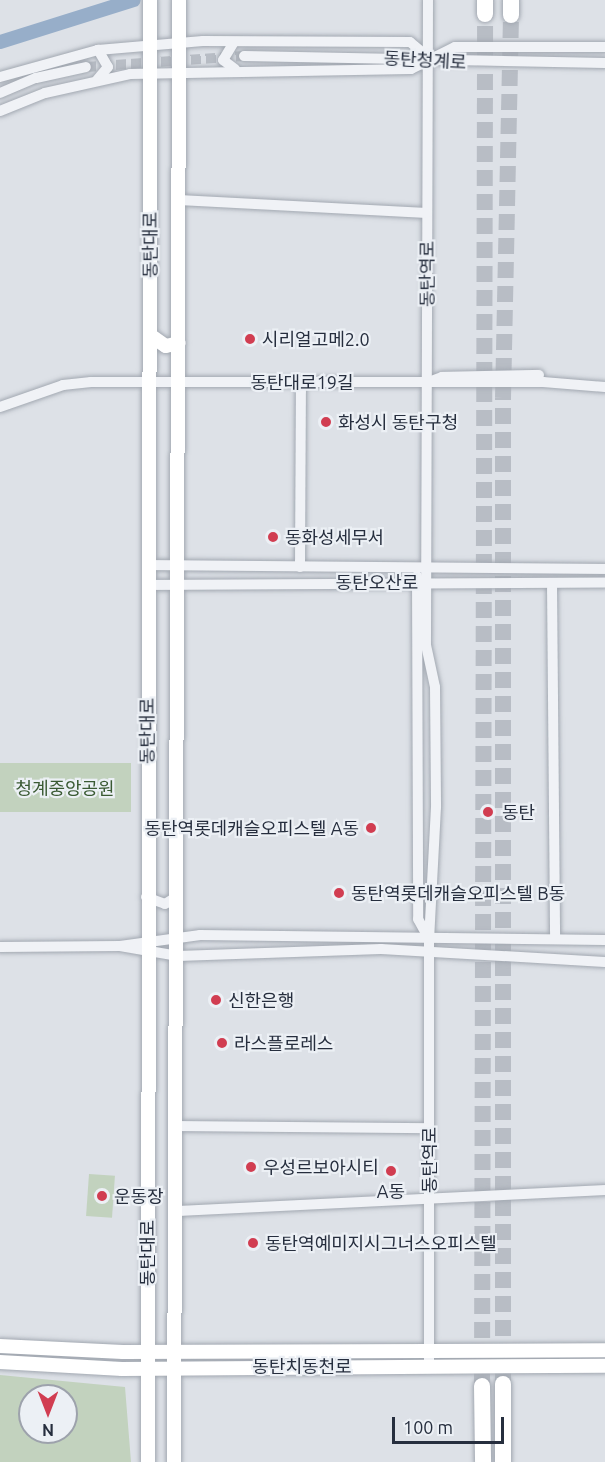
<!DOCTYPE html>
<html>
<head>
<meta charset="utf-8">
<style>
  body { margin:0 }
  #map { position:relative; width:605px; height:1462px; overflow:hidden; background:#dde1e7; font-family:Ubuntu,"Noto Sans KR",sans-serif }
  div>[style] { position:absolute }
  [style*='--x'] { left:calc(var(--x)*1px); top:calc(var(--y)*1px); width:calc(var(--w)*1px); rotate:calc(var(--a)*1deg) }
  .green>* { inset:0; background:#c2d2be; transform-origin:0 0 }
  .river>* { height:14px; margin:-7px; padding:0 7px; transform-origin:7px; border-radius:7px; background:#97aec9 }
  .minor-tunnel>* { height:10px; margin-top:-5px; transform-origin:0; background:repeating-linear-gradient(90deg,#b8bdc5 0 10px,transparent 0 15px) }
  .highway-tunnel>* { height:16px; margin-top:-8px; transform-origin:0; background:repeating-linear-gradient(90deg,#b8bdc5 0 16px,transparent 0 24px) }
  .roads { filter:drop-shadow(0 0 2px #a2a8b1) drop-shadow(0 0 2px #a2a8b1) }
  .minor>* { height:10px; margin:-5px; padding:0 5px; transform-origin:5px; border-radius:5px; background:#f0f2f6 }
  .major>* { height:14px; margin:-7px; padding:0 7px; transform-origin:7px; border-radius:7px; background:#fff }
  .highway>* { height:16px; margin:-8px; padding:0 8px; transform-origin:8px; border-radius:8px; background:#fff }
  .dots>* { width:16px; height:16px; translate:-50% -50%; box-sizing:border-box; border:3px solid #ecf0f5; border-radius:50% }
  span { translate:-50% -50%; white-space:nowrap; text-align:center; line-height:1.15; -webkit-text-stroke:4.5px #ecf0f5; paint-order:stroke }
  .street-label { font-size:18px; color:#262e3e }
  .poi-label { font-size:18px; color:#262e3e }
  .left { translate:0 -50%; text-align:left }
  .right { translate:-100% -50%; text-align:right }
  .park-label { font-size:18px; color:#3a5a33 }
  .north { position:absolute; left:18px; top:1384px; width:60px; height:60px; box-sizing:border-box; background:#ecf0f5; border:2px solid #9da2ac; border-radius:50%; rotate:180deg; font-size:16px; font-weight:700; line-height:24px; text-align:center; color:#262e3e }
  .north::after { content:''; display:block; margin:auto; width:21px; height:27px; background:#d13d51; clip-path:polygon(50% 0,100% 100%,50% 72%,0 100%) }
  .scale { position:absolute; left:392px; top:1417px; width:112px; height:27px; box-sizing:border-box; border:3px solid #262e3e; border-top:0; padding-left:8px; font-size:18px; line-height:21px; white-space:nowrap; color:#262e3e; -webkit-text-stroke:4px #ecf0f5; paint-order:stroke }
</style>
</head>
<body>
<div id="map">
  <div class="green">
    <i style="left:0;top:763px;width:131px;height:49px"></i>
    <i style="left:89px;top:1174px;width:26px;height:42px;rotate:4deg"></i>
    <i style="clip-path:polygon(evenodd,0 1375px,125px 1387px,131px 1462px,0 1462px,0 1375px,30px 1396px,66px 1396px,66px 1432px,30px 1432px,30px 1396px)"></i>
  </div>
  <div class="river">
    <i style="--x:0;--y:42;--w:140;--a:-17.4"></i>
  </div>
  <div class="minor-tunnel">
    <i style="--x:86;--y:67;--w:158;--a:-4"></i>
  </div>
  <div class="highway-tunnel">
    <i style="--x:503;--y:1384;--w:986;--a:-90"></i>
    <i style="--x:503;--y:398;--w:383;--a:-88.8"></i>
    <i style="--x:482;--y:1386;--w:1372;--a:-89.87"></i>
  </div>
  <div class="roads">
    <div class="minor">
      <i style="--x:428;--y:0;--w:645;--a:90.18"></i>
      <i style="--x:426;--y:645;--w:43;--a:77.9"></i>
      <i style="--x:435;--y:687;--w:120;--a:89.5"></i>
      <i style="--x:436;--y:807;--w:132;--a:93"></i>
      <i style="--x:429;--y:939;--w:427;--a:90"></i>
      <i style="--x:234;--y:42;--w:21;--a:121"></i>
      <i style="--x:223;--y:60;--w:15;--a:37"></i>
      <i style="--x:244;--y:56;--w:361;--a:1.1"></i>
      <i style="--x:0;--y:77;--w:102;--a:-15.4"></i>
      <i style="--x:98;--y:50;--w:105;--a:-4.9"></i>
      <i style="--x:203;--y:41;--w:207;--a:0.3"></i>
      <i style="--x:410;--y:42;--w:23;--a:40"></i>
      <i style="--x:97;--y:80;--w:17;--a:-50"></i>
      <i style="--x:108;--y:67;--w:20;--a:-120"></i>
      <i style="--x:0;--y:93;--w:39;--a:-23"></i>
      <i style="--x:36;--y:78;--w:51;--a:-12.4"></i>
      <i style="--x:0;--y:111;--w:48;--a:-21.8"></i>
      <i style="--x:45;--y:93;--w:87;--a:-12.6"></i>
      <i style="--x:130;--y:74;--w:281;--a:-1"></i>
      <i style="--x:411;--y:69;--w:49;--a:-26.6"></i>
      <i style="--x:455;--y:47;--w:150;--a:0"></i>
      <i style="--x:179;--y:200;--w:248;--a:3"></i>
      <i style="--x:429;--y:382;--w:14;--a:-21"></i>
      <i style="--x:442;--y:377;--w:97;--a:-1.2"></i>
      <i style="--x:0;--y:407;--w:67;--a:-19.2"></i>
      <i style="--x:63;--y:385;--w:28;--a:-6"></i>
      <i style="--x:91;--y:382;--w:452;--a:0"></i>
      <i style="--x:543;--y:382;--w:62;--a:4.6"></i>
      <i style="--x:149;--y:565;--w:456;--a:0.5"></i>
      <i style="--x:300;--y:567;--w:185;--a:-89.7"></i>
      <i style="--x:417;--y:576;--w:343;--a:89.8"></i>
      <i style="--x:418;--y:919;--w:23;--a:61"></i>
      <i style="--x:552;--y:583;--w:356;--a:89.5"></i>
      <i style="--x:149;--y:585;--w:456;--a:-0.3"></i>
      <i style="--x:146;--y:897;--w:20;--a:20"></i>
      <i style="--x:165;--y:904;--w:15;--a:-32"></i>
      <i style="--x:120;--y:946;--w:59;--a:9.8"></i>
      <i style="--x:178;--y:956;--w:203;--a:-2"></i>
      <i style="--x:381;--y:949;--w:224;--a:3.3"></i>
      <i style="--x:0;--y:947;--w:120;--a:-0.5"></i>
      <i style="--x:120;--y:946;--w:81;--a:-7.8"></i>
      <i style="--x:200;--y:935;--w:405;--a:0.7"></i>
      <i style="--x:178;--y:1126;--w:251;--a:0.5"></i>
      <i style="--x:178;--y:1211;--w:428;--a:-2.8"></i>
    </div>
    <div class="major">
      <i style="--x:150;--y:335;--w:19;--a:35"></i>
      <i style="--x:166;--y:346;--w:13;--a:-13"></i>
      <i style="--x:0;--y:1346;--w:123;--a:2.8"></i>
      <i style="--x:123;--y:1352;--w:482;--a:-0.2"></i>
      <i style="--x:0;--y:1362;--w:122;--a:3.3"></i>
      <i style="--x:122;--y:1369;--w:483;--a:-0.4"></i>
      <i style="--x:148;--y:1462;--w:1462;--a:-89.92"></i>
      <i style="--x:174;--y:1462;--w:1462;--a:-89.8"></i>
    </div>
    <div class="highway">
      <i style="--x:485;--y:0;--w:14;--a:90"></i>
      <i style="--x:511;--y:0;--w:15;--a:90"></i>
      <i style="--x:482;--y:1386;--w:76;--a:89.2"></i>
      <i style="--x:503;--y:1462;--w:78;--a:-90"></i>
    </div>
  </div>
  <div class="dots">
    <i style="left:250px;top:339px;background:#d13d51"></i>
    <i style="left:326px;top:422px;background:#d13d51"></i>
    <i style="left:273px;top:537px;background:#d13d51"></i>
    <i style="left:488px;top:812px;background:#d13d51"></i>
    <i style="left:371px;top:828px;background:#d13d51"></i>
    <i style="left:339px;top:893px;background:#d13d51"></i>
    <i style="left:216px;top:1000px;background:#d13d51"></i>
    <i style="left:222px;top:1043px;background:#d13d51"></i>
    <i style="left:251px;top:1167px;background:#d13d51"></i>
    <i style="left:391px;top:1171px;background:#d13d51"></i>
    <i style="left:102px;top:1196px;background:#d13d51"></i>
    <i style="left:253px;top:1243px;background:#d13d51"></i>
  </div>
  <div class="street-label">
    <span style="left:425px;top:60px;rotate:3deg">동탄청계로</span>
    <span style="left:150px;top:245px;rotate:-90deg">동탄대로</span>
    <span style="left:427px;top:274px;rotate:-90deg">동탄역로</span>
    <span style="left:302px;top:382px">동탄대로19길</span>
    <span style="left:377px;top:582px">동탄오산로</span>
    <span style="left:147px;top:731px;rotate:-90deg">동탄대로</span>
    <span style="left:429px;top:1160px;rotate:-90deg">동탄역로</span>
    <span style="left:147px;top:1253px;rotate:-90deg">동탄대로</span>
    <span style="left:302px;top:1366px">동탄치동천로</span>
  </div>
  <div class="poi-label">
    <span class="left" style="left:262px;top:339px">시리얼고메2.0</span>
    <span class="left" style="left:338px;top:422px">화성시 동탄구청</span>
    <span class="left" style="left:285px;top:537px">동화성세무서</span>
    <span class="left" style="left:502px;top:812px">동탄</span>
    <span class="right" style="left:359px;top:828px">동탄역롯데캐슬오피스텔 A동</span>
    <span class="left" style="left:351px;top:893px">동탄역롯데캐슬오피스텔 B동</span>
    <span class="left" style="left:228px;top:1000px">신한은행</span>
    <span class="left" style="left:234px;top:1043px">라스플로레스</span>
    <span class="left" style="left:263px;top:1167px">우성르보아시티</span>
    <span style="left:391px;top:1191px">A동</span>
    <span class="left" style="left:114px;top:1196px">운동장</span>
    <span class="left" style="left:265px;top:1243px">동탄역예미지시그너스오피스텔</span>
  </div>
  <div class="park-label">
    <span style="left:65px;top:788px">청계중앙공원</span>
  </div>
  <div class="north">N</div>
  <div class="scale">100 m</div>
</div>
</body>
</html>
